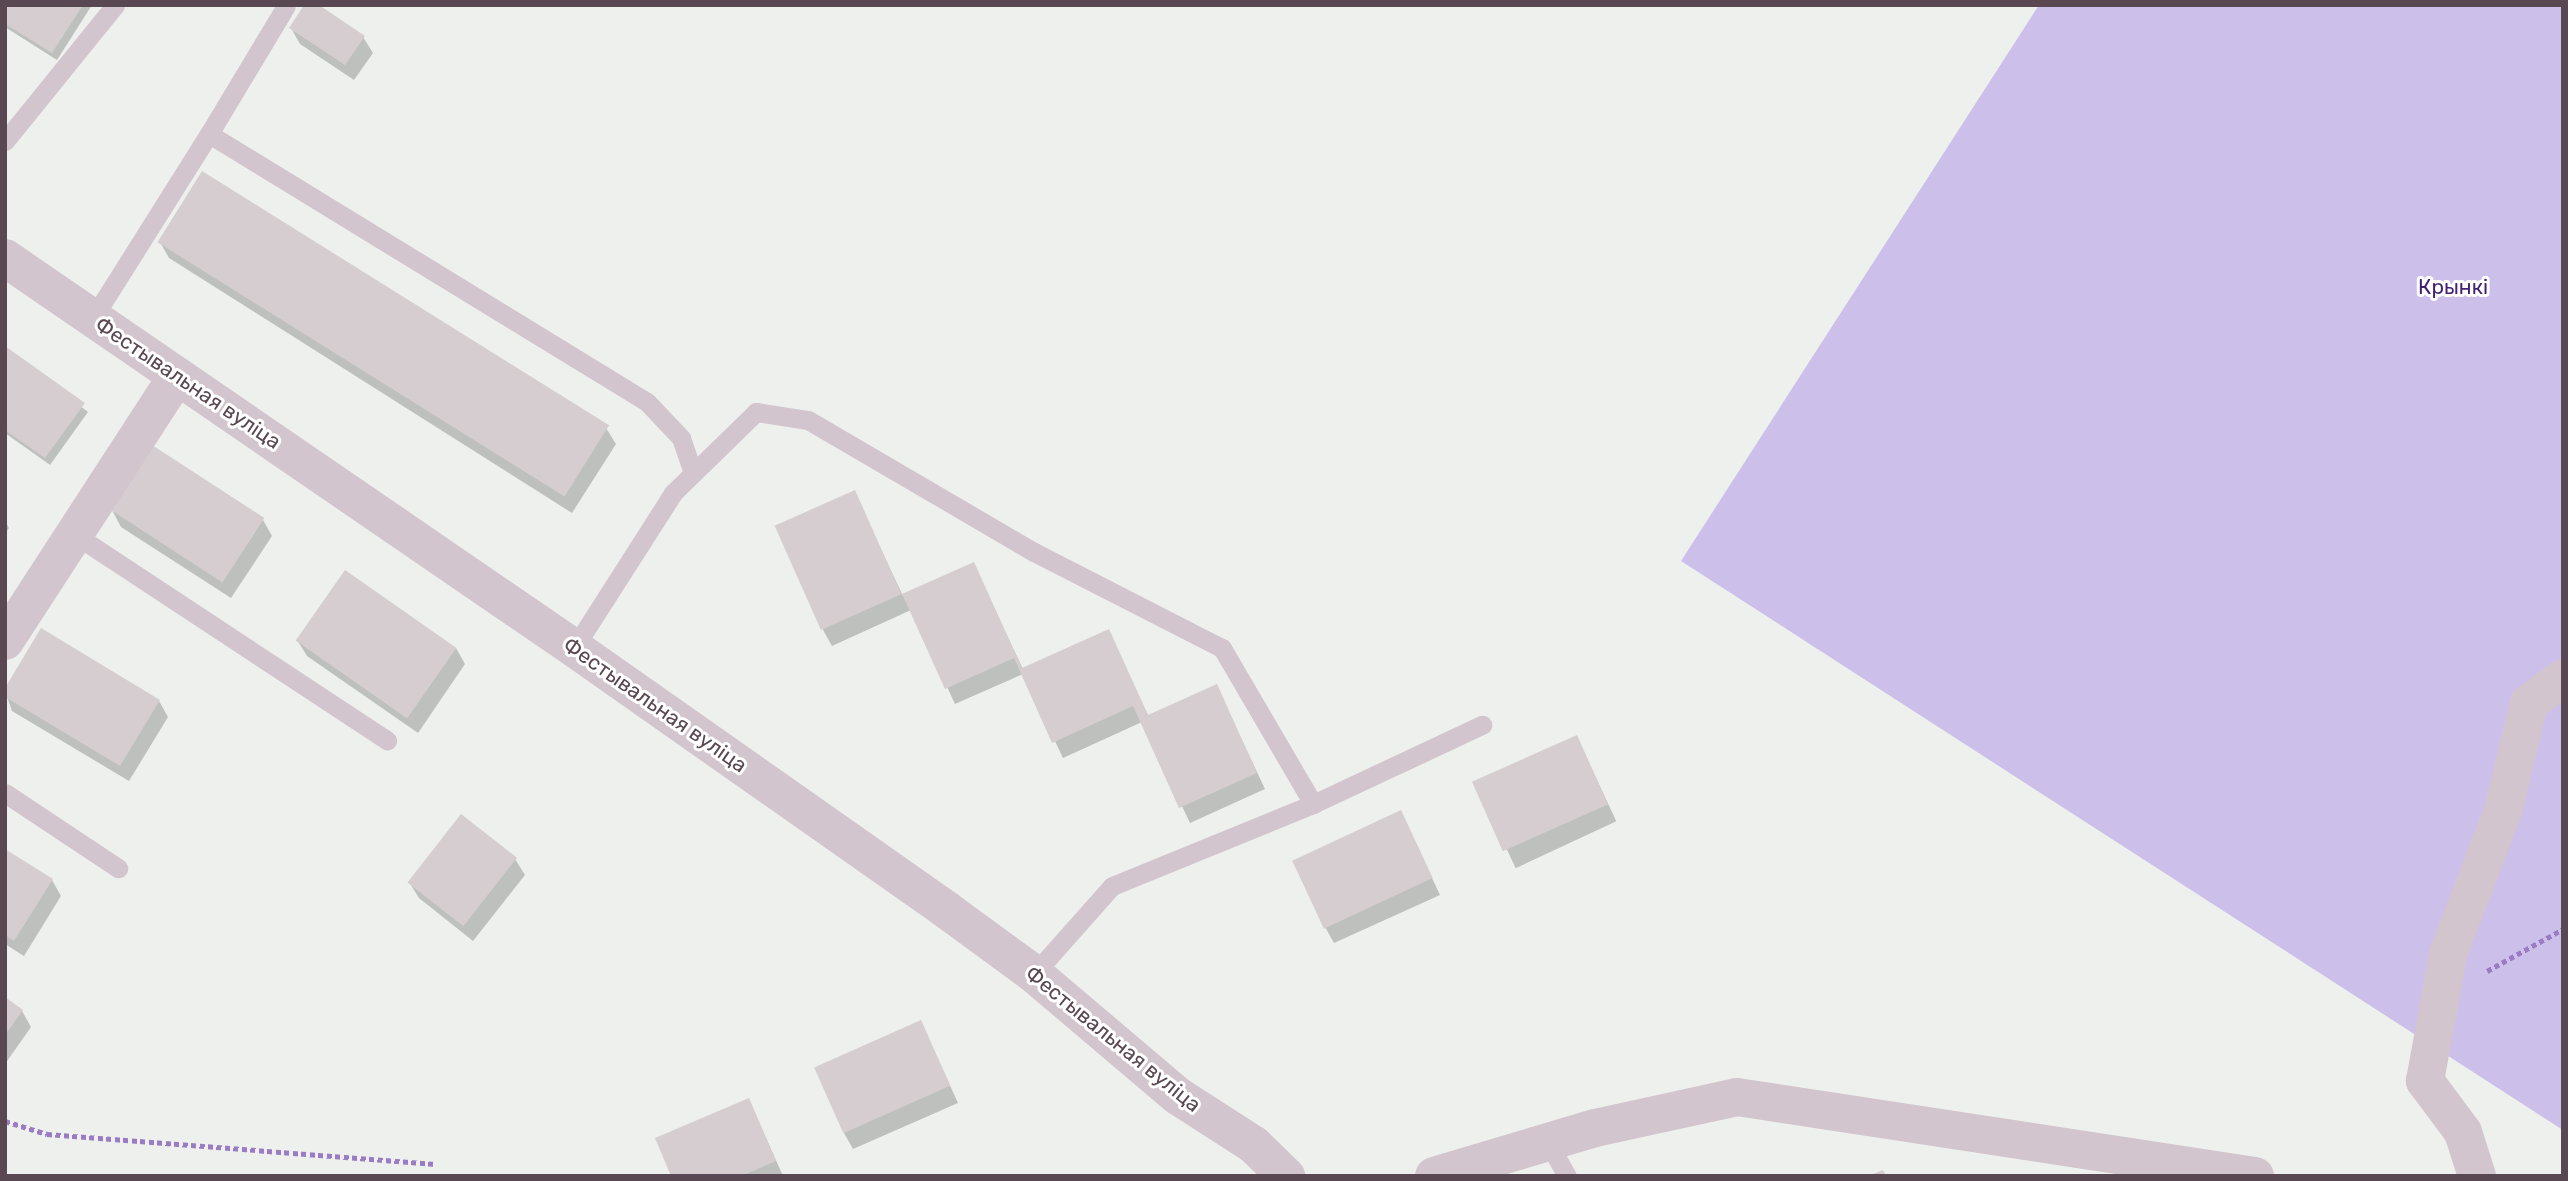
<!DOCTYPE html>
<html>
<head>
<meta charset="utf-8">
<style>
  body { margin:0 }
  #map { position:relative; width:2568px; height:1181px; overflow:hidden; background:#edf0ed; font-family:Rubik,sans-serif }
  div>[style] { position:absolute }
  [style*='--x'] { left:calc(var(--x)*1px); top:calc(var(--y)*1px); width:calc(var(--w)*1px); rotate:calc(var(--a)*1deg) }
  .green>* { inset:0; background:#ccbfea }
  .shadow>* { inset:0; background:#0003; transform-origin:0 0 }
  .building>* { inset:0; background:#d5cdd0; transform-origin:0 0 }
  .path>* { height:4.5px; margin-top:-2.25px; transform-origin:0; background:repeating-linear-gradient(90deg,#9a7bc4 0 5px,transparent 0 8.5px) }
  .service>* { height:19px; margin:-9.5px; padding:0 9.5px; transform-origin:9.5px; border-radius:9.5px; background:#d3c5ce }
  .minor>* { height:38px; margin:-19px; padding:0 19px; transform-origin:19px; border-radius:19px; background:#d3c5ce }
  .tertiary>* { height:38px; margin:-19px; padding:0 19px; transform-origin:19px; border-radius:19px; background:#d3c5ce }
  span { translate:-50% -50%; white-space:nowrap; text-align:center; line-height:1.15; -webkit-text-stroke:6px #fff; paint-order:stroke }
  .park-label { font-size:21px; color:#421f72 }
  .street-label { font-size:21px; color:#594752 }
  .frame { position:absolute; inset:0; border:7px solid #594752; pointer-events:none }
</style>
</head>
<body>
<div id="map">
  <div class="green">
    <i style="clip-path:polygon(2039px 5px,2563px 5px,2563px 1130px,1681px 561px)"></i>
  </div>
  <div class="shadow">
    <i style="clip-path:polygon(5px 5px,92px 5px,57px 60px,5px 27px)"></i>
    <i style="clip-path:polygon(291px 28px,363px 37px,373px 53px,354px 80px,300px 44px)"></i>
    <i style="clip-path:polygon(160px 242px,606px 428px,616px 444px,572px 513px,169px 258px)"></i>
    <i style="clip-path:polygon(5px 349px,88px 412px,50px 465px,5px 433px)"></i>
    <i style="clip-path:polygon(854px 492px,903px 596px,973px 564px,1023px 669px,1108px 631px,1149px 717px,1217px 687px,1265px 789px,1190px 823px,1142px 722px,1063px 758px,1023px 674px,955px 704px,911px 610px,832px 646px,823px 630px)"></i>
    <i style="clip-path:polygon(112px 510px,263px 520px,272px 536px,231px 598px,121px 527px)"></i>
    <i style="clip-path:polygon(5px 521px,9px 528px,5px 534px)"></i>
    <i style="clip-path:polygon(297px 640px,456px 648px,465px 664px,418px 733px,307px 656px)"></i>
    <i style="clip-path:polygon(5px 691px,159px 701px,168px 717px,129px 781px,12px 711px)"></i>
    <i style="left:1577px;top:737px;width:93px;height:111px;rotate:65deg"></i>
    <i style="clip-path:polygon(1401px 812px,1440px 895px,1334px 943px,1325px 927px)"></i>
    <i style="clip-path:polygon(5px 851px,52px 880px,61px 896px,24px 956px,5px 944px)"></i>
    <i style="clip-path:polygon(515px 859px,525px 875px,473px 941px,419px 898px,409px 882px)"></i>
    <i style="clip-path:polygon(5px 999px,22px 1011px,31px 1027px,5px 1064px)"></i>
    <i style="clip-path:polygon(921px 1022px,958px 1103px,853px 1149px,844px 1133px)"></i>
    <i style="clip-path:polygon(749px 1100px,783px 1176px,673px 1176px)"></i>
  </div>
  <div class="building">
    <i style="clip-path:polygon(5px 5px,83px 5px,52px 53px,5px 24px)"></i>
    <i style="clip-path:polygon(304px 5px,319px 5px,365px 36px,345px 65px,289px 28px)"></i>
    <i style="left:202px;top:171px;width:480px;height:84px;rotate:32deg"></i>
    <i style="clip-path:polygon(5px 346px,85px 403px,45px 458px,5px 430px)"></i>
    <i style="left:152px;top:445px;width:134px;height:77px;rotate:33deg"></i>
    <i style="left:855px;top:490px;width:114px;height:88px;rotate:66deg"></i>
    <i style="clip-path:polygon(974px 562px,1022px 668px,1109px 629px,1148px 715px,1217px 684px,1257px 773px,1179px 808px,1133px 706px,1052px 743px,1014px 658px,945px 689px,902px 594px)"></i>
    <i style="left:345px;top:570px;width:136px;height:86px;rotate:35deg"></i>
    <i style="clip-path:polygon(41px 628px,160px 700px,120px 766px,5px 697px,5px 688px)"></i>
    <i style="left:1577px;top:735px;width:76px;height:115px;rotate:66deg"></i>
    <i style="left:1401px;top:810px;width:75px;height:120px;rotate:65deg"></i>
    <i style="left:461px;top:814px;width:71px;height:87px;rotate:38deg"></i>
    <i style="clip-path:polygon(5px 849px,53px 879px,14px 941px,5px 935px)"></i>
    <i style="clip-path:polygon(5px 997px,23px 1010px,5px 1035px)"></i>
    <i style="left:921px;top:1020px;width:72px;height:117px;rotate:66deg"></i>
    <i style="clip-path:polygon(749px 1098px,776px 1161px,741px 1176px,671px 1176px,655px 1138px)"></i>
    <i style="clip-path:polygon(1883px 1170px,1886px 1176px,1869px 1176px)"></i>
  </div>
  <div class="path">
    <i style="--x:2487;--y:971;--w:87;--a:-28.9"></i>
    <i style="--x:5;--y:1121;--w:44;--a:17.2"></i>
    <i style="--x:47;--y:1134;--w:390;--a:4.4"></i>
  </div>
  <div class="service">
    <i style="--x:209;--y:134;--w:149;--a:-59"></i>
    <i style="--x:5;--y:141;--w:175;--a:-51"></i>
    <i style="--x:93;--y:318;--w:218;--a:-57.8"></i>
    <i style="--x:209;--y:134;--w:513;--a:31.46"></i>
    <i style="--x:647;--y:402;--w:50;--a:46.6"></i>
    <i style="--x:681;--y:438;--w:37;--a:71"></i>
    <i style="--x:74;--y:534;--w:375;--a:33.4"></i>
    <i style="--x:574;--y:648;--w:184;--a:-57.4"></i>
    <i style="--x:673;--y:493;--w:116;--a:-44.3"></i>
    <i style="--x:756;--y:412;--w:53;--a:8.7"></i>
    <i style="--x:808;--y:420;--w:262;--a:30.3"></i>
    <i style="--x:1034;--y:552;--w:211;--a:27.1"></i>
    <i style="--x:1222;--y:648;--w:181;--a:59.7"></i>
    <i style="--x:1313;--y:804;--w:217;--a:157.8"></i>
    <i style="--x:1112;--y:886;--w:118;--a:131.6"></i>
    <i style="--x:5;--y:793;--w:136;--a:33.6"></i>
    <i style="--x:1313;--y:804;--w:187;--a:-25.1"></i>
    <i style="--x:1548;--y:1142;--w:39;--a:61"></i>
  </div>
  <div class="minor">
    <i style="--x:5;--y:641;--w:316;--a:-57"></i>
    <i style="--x:1434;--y:1176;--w:168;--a:-16.6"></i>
    <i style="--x:1595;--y:1128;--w:145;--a:-12.3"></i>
    <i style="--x:1737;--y:1097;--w:524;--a:8.67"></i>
    <i style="--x:2477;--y:1176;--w:46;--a:-107.7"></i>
    <i style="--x:2463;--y:1132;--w:64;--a:-126.7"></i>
    <i style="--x:2425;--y:1081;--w:129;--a:-79.7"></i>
    <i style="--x:2448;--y:954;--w:153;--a:-69"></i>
    <i style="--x:2503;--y:811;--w:111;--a:-76.5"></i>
    <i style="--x:2529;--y:703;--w:42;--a:-36.3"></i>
  </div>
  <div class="tertiary">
    <i style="--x:5;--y:258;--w:690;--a:34.43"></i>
    <i style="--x:574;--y:648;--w:457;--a:35.1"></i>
    <i style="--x:948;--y:911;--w:107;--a:36.2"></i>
    <i style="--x:1034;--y:974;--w:189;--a:40.3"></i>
    <i style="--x:1178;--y:1096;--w:90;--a:32.8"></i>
    <i style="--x:1254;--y:1145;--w:45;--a:44.1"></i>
  </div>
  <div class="park-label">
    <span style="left:2453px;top:287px">Крынкі</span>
  </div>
  <div class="street-label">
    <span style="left:188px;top:383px;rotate:34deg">Фестывальная вуліца</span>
    <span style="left:655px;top:705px;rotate:35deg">Фестывальная вуліца</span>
    <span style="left:1113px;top:1039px;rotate:39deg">Фестывальная вуліца</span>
  </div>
  <div class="frame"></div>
</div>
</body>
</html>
